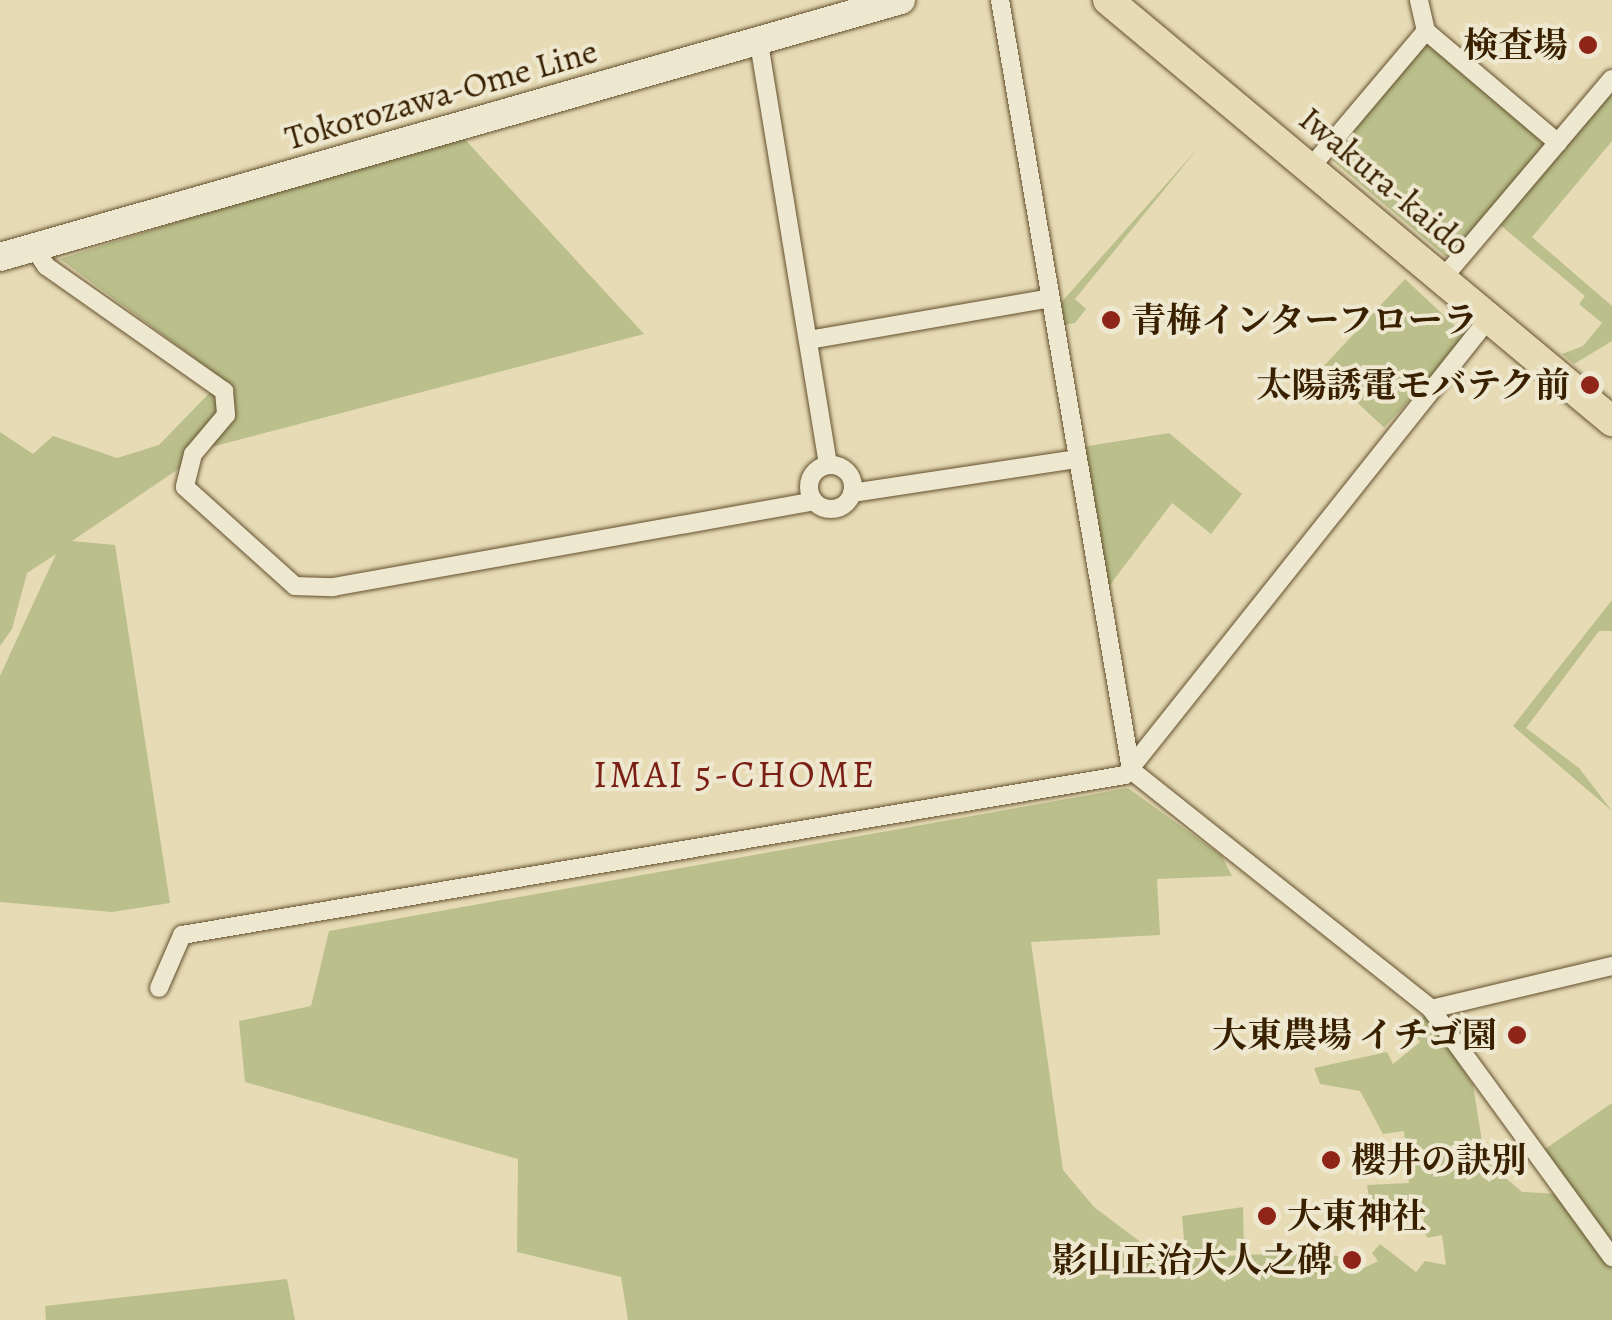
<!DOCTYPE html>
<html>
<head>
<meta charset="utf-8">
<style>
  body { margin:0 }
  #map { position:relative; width:1612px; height:1320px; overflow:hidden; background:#e7dbb6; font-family:Alegreya,"Noto Serif JP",serif }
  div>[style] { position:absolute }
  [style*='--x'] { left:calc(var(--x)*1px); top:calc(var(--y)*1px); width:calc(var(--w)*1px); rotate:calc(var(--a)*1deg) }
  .green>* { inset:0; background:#babf8b; transform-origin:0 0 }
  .stream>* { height:5px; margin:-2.5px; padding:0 2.5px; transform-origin:2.5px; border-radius:2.5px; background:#97bbb2 }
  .roads { filter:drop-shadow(0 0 2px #64502e) drop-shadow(0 0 2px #64502e) }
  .street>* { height:18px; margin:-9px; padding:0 9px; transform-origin:9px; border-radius:9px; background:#efe8d0 }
  .street>.ring { margin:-9px; padding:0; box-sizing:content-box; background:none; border:18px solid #efe8d0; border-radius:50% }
  .secondary>* { height:28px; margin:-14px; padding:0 14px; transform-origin:14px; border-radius:14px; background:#efe8d0 }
  .primary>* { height:30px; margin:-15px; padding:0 15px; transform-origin:15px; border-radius:15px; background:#e7dbb6 }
  .dots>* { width:28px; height:28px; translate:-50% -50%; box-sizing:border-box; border:5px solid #efe8d0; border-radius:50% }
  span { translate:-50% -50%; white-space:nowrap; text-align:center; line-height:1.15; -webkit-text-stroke:8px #efe8d0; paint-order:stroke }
  .poi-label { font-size:35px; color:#392100; font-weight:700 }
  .right { translate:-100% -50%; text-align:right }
  .left { translate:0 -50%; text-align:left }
  .street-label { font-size:35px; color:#392100 }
  .neighbourhood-label { font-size:38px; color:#7a1f14; letter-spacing:2.5px }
</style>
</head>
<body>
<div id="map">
  <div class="green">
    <i style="clip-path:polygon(1431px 44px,1544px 140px,1545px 148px,1454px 255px,1445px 256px,1333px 161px,1332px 152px,1423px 45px)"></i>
    <i style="clip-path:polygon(1612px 91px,1612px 141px,1532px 237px,1612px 306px,1612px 341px,1574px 364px,1562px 354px,1583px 346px,1602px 323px,1579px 304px,1585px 296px,1499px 224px)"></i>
    <i style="clip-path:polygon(459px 133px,644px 334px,211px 447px,72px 541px,115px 545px,170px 903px,112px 912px,0 902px,0 676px,56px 554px,27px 573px,12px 629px,0 646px,0 432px,33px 454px,53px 436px,117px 458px,159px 445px,223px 379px,60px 259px)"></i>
    <i style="clip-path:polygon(1199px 147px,1075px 299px,1086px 309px,1075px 323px,1063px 325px,1059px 305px)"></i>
    <i style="left:1405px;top:279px;width:86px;height:123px;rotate:43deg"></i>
    <i style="clip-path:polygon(1169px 433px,1242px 494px,1211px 534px,1172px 503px,1106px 590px,1082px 447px)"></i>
    <i style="clip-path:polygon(1612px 600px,1612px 631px,1599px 631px,1526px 728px,1579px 768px,1612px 811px,1513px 726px)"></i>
    <i style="clip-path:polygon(1128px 788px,1222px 856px,1232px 876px,1157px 879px,1160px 935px,1031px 942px,1063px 1170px,1094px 1207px,1163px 1259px,1288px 1253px,1338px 1256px,1364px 1268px,1378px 1261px,1372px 1253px,1380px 1244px,1416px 1272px,1425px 1261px,1446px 1265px,1442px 1235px,1428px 1238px,1421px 1229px,1426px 1212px,1418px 1220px,1398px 1218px,1376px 1210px,1369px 1199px,1367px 1185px,1409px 1183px,1404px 1131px,1383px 1134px,1360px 1091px,1320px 1084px,1314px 1068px,1387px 1052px,1393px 1064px,1420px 1042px,1412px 1031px,1426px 1013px,1473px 1085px,1485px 1160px,1522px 1192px,1559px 1194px,1612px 1268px,1612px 1320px,628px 1320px,621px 1277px,517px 1252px,518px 1159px,245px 1082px,239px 1021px,311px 1006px,329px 931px)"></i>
    <i style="clip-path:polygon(1612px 1103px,1612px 1245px,1542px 1151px)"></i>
    <i style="clip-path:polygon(1243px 1207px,1244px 1250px,1185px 1252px,1182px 1216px)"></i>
    <i style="clip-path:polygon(287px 1279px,295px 1320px,46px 1320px,45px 1306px)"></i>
  </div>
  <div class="stream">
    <i style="--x:1408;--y:196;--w:8;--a:-50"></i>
    <i style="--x:1436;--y:224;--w:12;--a:-70"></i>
  </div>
  <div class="roads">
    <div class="street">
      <i style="--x:1000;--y:0;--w:781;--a:80.34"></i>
      <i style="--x:1131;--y:770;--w:384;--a:38.5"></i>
      <i style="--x:1431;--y:1009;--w:307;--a:53.9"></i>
      <i style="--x:1426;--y:31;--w:173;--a:40.3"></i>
      <i style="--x:759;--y:43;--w:426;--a:80.7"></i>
      <i style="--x:1311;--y:167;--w:178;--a:-49.8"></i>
      <i style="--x:1426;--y:31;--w:32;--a:-103"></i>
      <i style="--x:34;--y:248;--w:22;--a:56"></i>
      <i style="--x:46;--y:266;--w:218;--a:35.1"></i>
      <i style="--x:224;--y:391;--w:24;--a:85"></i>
      <i style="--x:226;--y:415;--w:51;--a:130.2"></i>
      <i style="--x:193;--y:454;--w:34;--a:104"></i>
      <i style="--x:185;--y:487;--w:148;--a:42"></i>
      <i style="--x:295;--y:586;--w:38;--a:2"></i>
      <i style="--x:333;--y:587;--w:485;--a:-10.1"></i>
      <i style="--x:1443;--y:278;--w:261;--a:-49.7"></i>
      <i style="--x:808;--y:340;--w:246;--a:-9.8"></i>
      <i class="ring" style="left:809px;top:465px;width:26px;height:26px"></i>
      <i style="--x:852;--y:493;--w:228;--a:-8.6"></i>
      <i style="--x:159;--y:988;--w:58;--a:-66.5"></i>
      <i style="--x:182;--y:935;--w:956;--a:-9.63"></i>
      <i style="--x:1125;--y:775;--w:586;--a:-51.45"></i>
      <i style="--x:1431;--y:1009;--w:186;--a:-13.4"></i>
    </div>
    <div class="secondary">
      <i style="--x:0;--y:257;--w:937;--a:-15.92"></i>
    </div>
    <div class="primary">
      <i style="--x:1108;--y:0;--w:657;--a:39.87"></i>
    </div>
  </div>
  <div class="dots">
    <i style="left:1588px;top:45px;background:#8f2418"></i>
    <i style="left:1111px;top:320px;background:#8f2418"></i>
    <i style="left:1590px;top:385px;background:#8f2418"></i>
    <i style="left:1517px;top:1035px;background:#8f2418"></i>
    <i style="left:1331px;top:1160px;background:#8f2418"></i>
    <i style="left:1267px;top:1216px;background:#8f2418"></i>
    <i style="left:1352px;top:1260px;background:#8f2418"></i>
  </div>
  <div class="poi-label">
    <span class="right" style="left:1568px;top:45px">検査場</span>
    <span class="left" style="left:1131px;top:320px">青梅インターフローラ</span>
    <span class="right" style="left:1570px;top:385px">太陽誘電モバテク前</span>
    <span class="right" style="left:1497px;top:1035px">大東農場 イチゴ園</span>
    <span class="left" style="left:1351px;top:1160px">櫻井の訣別</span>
    <span class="left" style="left:1287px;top:1216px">大東神社</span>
    <span class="right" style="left:1332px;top:1260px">影山正治大人之碑</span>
  </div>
  <div class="street-label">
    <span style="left:441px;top:94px;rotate:-16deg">Tokorozawa-Ome Line</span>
    <span style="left:1385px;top:181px;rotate:40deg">Iwakura-kaido</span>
  </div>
  <div class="neighbourhood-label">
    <span style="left:735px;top:775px">IMAI 5-CHOME</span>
  </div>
</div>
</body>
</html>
